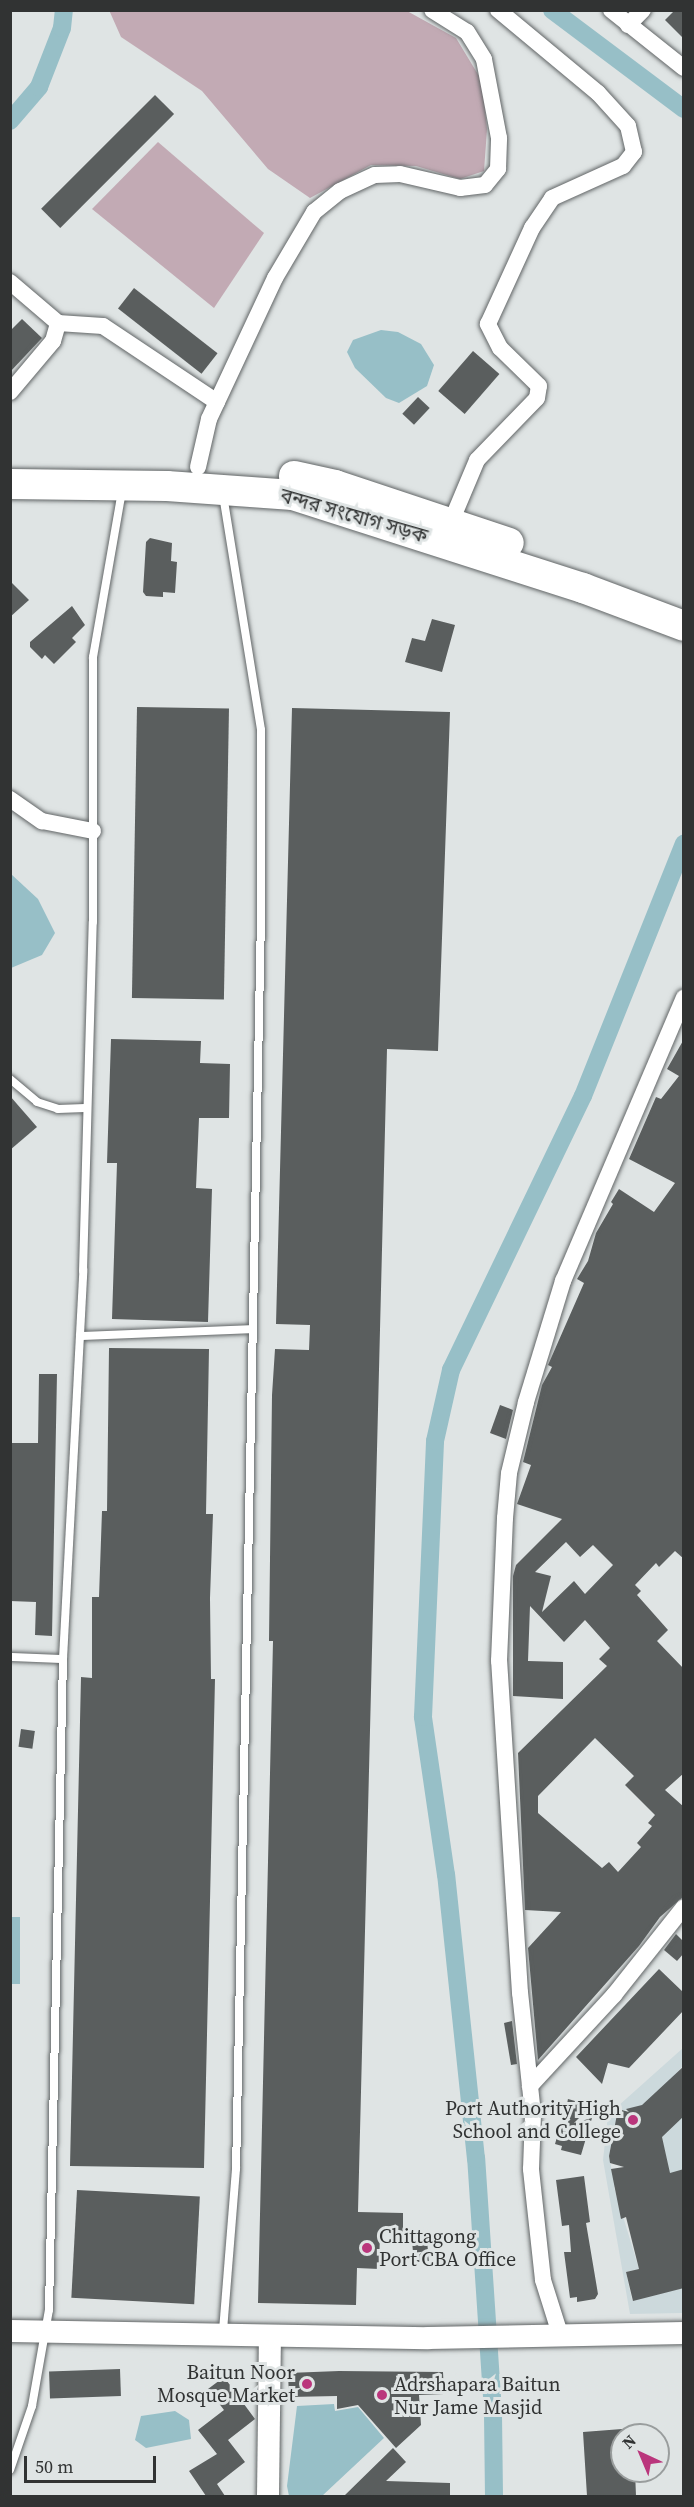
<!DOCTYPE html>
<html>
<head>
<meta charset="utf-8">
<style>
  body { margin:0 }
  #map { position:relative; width:694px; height:2507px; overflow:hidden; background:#dfe4e4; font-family:"Source Serif 4","Noto Sans Bengali",serif }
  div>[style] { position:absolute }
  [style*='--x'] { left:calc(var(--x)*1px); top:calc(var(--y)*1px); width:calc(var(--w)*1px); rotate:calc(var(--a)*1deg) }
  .built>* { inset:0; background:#ccd9dc }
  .green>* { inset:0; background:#c2aab4 }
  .water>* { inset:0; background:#97bfc7; transform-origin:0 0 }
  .canal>* { height:18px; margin:-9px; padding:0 9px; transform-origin:9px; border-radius:9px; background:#97bfc7 }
  .building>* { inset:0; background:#5a5e5e; transform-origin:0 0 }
  .roads { filter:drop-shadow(0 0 2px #616566) drop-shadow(0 0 2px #616566) }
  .lane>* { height:8px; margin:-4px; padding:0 4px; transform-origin:4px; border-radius:4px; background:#fff }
  .street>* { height:16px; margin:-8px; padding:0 8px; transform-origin:8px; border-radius:8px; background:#fff }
  .secondary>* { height:22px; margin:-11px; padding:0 11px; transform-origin:11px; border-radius:11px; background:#fff }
  .highway>* { height:30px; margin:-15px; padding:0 15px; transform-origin:15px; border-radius:15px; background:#fff }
  .dots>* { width:16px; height:16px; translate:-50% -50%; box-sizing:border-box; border:3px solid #dfe4e4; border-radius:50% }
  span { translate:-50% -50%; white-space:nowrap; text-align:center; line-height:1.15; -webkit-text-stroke:6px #dfe4e4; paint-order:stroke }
  .street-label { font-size:20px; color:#313333 }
  .poi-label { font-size:20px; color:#313333 }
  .right { translate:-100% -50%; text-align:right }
  .left { translate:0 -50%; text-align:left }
  .frame { position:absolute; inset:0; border:12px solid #313333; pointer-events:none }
  .north { position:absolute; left:610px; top:2423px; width:60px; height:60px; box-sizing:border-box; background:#dfe4e4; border:2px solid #999d9d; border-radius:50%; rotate:316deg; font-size:16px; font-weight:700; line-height:24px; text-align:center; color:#313333 }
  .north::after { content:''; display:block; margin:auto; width:21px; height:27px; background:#ba367c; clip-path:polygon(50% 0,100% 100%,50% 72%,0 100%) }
  .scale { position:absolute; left:24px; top:2456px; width:132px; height:27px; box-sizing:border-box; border:3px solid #313333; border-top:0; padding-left:8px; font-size:18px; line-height:21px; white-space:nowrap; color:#313333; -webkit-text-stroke:4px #dfe4e4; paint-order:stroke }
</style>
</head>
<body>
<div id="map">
  <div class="built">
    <i style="clip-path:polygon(683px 2048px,683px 2066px,644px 2108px,618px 2111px,609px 2156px,613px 2177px,668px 2165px,661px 2134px,683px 2116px,683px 2171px,614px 2187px,639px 2269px,626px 2272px,632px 2300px,683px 2288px,683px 2313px,630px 2314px,603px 2160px,608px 2115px)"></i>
  </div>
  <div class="green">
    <i style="clip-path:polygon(109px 10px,407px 11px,456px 38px,482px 81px,487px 129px,484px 171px,460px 179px,416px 166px,371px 165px,310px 198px,268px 169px,202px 91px,121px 37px)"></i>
    <i style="clip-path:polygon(158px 142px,264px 233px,214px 308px,92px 209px)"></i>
  </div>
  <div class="water">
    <i style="clip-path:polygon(381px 330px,398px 332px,421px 344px,434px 365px,427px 386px,399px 403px,386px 398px,355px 368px,347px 352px,353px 340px)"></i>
    <i style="clip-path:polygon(11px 874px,38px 899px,55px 933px,42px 955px,11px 968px)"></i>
    <i style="left:11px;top:1917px;width:9px;height:67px"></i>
    <i style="clip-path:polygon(334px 2404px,335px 2411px,358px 2407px,384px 2438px,322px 2496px,289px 2496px,287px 2486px,297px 2406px)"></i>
    <i style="clip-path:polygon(175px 2411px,189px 2420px,191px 2439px,146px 2448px,135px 2440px,141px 2416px)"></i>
  </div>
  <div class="canal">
    <i style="--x:552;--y:10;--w:165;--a:36.9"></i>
    <i style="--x:10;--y:121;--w:45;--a:-49.5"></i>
    <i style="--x:39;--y:87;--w:63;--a:-68.7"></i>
    <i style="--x:62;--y:28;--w:18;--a:-84"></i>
    <i style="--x:494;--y:2496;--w:84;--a:-90.7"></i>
    <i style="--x:493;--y:2412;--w:254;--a:-93.8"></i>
    <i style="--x:476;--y:2159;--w:286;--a:-96"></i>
    <i style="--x:446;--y:1875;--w:160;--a:-98.3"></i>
    <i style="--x:423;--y:1717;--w:276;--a:-87.5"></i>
    <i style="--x:435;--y:1441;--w:73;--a:-77.3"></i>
    <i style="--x:451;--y:1370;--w:304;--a:-64.3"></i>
    <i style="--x:583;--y:1096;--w:272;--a:-68.2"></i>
  </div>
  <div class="building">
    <i style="clip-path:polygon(675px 10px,684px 10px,684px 39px,665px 20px)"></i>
    <i style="left:155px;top:95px;width:27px;height:161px;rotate:45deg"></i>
    <i style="left:134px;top:288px;width:106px;height:26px;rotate:38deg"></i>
    <i style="clip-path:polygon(22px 319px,42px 338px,10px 372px,10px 331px)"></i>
    <i style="left:473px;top:351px;width:35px;height:53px;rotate:41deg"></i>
    <i style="left:418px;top:397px;width:16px;height:23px;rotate:43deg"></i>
    <i style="clip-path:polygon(150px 538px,172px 543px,171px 561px,177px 562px,175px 593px,163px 592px,163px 597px,146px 596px,143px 592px,146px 542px)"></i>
    <i style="clip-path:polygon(10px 581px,29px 600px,10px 617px)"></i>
    <i style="clip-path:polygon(72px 606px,85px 625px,72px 638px,76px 642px,54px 664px,45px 655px,42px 659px,30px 647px,30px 642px)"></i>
    <i style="clip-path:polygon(432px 619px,455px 625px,442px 672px,405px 662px,412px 638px,425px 641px)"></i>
    <i style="left:137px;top:707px;width:92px;height:291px;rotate:1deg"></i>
    <i style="clip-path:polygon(292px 708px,450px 712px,438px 1051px,387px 1049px,358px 2212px,403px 2213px,403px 2232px,380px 2231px,379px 2269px,357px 2268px,356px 2305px,258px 2303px,273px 1641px,269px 1641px,272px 1395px,275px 1349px,309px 1350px,310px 1325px,276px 1324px)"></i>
    <i style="clip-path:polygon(111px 1039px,201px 1041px,200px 1063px,230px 1064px,229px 1118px,199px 1118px,196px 1188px,212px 1189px,208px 1322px,112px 1319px,117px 1163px,107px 1163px)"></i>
    <i style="clip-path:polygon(evenodd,684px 1039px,684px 1559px,675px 1551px,659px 1567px,656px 1563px,635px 1585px,641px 1591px,637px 1595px,668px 1630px,657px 1641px,684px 1669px,684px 1773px,665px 1790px,684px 1807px,684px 1896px,660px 1917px,639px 1946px,538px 2060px,528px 1948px,561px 1912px,525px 1910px,518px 1753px,607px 1666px,599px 1659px,610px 1648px,585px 1620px,564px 1642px,530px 1606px,528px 1661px,563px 1662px,563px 1699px,513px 1696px,513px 1576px,516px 1565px,562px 1519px,517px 1504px,531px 1465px,523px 1462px,542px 1385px,552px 1367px,548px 1365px,584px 1283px,577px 1279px,588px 1261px,596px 1233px,613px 1204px,611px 1202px,619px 1189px,654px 1212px,675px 1183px,629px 1159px,656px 1097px,661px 1099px,679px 1076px,667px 1069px,684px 1039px,566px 1542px,580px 1557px,593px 1545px,613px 1565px,585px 1594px,574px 1581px,542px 1612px,551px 1576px,535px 1572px,566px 1542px,684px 1039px,595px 1738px,634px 1776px,625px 1785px,655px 1815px,648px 1823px,652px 1826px,637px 1843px,641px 1847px,618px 1872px,609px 1862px,602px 1868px,538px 1813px,538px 1796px,595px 1738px)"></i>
    <i style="clip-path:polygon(10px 1096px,37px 1127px,10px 1150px)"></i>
    <i style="clip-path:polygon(109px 1348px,209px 1349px,206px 1514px,213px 1514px,210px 1598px,211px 1679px,215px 1679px,204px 2168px,70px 2166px,81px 1677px,92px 1678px,92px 1597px,99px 1597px,102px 1511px,107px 1511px)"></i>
    <i style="clip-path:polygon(39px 1374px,57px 1374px,52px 1636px,35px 1635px,36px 1602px,10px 1601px,10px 1443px,38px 1443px)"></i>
    <i style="clip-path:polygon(500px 1405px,513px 1410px,506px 1439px,490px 1433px)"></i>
    <i style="left:21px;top:1729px;width:14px;height:18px;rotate:8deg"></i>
    <i style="clip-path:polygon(676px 1934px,684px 1942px,684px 1953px,677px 1961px,664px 1950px)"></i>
    <i style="clip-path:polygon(659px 1969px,684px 1993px,684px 2010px,629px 2068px,608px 2063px,602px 2084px,576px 2057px)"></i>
    <i style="clip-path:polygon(512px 2021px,517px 2064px,511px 2065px,504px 2023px)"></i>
    <i style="clip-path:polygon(684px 2066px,684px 2116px,662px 2137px,670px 2173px,684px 2169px,684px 2288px,633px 2301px,626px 2272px,639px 2269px,626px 2217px,621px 2219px,611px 2169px,624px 2167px,610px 2163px,609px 2156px,618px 2109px,629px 2112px,626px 2109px,642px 2105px)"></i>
    <i style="clip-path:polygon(576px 2098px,594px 2103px,574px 2123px,592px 2118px,581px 2155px,561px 2150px,562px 2146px,555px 2144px,568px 2099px,575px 2101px)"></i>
    <i style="clip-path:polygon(584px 2176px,590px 2222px,586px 2223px,598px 2294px,595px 2299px,577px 2302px,577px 2297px,570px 2298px,564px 2252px,571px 2252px,569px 2225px,562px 2226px,556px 2180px)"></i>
    <i style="left:77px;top:2190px;width:123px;height:108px;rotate:3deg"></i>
    <i style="left:427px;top:2240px;width:21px;height:15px;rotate:85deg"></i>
    <i style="left:120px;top:2369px;width:27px;height:71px;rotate:88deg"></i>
    <i style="clip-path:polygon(339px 2371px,443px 2372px,444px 2394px,419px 2395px,421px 2425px,396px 2448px,358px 2405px,337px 2409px,337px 2396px,289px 2397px,288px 2373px)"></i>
    <i style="clip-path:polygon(224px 2377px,255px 2419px,228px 2440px,245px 2462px,217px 2484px,225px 2496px,206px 2496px,189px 2471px,217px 2454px,198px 2430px,224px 2410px,208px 2389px)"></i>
    <i style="clip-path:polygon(622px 2429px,622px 2471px,635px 2471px,636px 2496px,587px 2496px,583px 2432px)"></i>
    <i style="clip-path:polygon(393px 2448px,406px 2462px,386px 2481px,450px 2483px,450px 2496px,344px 2496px)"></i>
  </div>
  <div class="roads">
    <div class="lane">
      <i style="--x:223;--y:495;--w:238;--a:80.8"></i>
      <i style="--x:261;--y:730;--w:186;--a:90"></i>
      <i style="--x:261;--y:916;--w:1253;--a:91.14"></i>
      <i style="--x:236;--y:2169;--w:164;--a:94.6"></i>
      <i style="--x:10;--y:1079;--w:35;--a:40"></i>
      <i style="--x:37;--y:1102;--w:22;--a:18"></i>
      <i style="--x:58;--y:1109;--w:27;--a:-2"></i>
      <i style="--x:80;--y:1336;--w:171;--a:-2.3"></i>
      <i style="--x:10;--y:1657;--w:53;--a:2.2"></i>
      <i style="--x:10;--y:2470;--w:68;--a:-71"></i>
      <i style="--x:32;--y:2406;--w:97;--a:-80"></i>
      <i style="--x:49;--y:2310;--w:651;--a:-88.77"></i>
      <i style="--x:63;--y:1659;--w:389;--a:-87"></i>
      <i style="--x:83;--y:1271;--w:349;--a:-88.4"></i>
      <i style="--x:93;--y:922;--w:265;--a:-90"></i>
      <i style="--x:93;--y:657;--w:169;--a:-80.1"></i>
    </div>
    <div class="street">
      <i style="--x:611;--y:10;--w:93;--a:38.5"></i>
      <i style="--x:628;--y:25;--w:21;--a:-45"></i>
      <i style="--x:10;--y:282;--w:63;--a:40.5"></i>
      <i style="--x:58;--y:323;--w:45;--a:3.8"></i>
      <i style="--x:103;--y:326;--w:137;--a:33.7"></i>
      <i style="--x:10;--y:392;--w:67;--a:-49.9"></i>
      <i style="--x:53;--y:341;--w:19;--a:-74"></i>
      <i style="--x:198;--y:467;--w:49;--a:-77.1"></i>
      <i style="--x:209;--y:419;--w:156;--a:-64.9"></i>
      <i style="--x:275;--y:278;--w:77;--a:-59.4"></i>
      <i style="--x:314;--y:212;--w:33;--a:-39"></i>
      <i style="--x:340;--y:191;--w:38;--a:-25"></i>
      <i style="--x:375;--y:175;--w:25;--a:-2"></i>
      <i style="--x:400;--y:174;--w:62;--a:13.1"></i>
      <i style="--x:460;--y:188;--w:25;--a:-7"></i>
      <i style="--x:485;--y:185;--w:21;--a:-51"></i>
      <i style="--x:498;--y:169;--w:31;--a:-88"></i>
      <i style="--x:499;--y:138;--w:80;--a:-100.8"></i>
      <i style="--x:484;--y:59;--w:32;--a:-122"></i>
      <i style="--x:467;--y:32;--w:41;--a:-147.8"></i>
      <i style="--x:451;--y:522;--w:67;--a:-67.2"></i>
      <i style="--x:477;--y:460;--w:86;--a:-45.9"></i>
      <i style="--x:537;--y:398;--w:12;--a:-81"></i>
      <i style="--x:539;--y:386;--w:54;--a:-135.7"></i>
      <i style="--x:500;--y:348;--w:27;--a:-117"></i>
      <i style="--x:488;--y:324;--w:106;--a:-65.4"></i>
      <i style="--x:532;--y:228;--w:36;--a:-56"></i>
      <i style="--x:552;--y:198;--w:78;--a:-24.3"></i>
      <i style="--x:623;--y:166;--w:18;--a:-52"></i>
      <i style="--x:634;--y:152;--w:27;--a:-103"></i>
      <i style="--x:628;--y:126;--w:45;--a:-132.3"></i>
      <i style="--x:598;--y:93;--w:130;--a:-140.3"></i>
      <i style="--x:10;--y:799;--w:39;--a:35"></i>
      <i style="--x:42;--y:821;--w:52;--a:11.1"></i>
      <i style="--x:530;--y:2086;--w:124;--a:-47.3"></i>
      <i style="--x:614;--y:1995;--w:112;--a:-51.5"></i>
      <i style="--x:560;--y:2334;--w:57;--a:-107.5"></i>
      <i style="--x:543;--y:2280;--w:112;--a:-96.2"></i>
      <i style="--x:531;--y:2169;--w:55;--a:-87.9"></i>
      <i style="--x:533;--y:2114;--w:122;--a:-96.1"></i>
      <i style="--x:520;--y:1993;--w:333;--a:-93.6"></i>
      <i style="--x:499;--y:1661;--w:143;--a:-87.6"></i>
      <i style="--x:505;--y:1518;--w:45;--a:-84.9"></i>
      <i style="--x:509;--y:1473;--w:73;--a:-76.5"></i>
      <i style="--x:526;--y:1402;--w:127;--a:-73"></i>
      <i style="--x:563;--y:1281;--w:308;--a:-66.9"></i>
    </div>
    <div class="secondary">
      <i style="--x:10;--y:2331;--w:418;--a:1"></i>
      <i style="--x:428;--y:2338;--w:256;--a:-1.1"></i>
      <i style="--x:268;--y:2496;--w:159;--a:-89.3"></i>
    </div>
    <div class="highway">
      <i style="--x:294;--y:476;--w:42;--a:12.4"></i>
      <i style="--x:335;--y:485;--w:183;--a:18.4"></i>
      <i style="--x:10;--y:484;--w:157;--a:0.7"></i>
      <i style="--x:167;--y:486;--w:126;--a:4.1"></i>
      <i style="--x:293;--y:495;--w:305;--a:17.8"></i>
      <i style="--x:583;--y:588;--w:108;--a:20.6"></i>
    </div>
  </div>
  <div class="dots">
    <i style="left:633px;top:2120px;background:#ba367c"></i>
    <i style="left:367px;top:2248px;background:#ba367c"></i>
    <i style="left:307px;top:2384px;background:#ba367c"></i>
    <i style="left:382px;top:2395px;background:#ba367c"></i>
  </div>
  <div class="street-label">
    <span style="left:354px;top:516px;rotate:16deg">বন্দর সংযোগ সড়ক</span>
  </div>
  <div class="poi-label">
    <span class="right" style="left:621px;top:2120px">Port Authority High<br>School and College</span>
    <span class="left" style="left:379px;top:2248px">Chittagong<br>Port CBA Office</span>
    <span class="right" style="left:295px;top:2384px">Baitun Noor<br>Mosque Market</span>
    <span class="left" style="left:394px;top:2396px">Adrshapara Baitun<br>Nur Jame Masjid</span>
  </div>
  <div class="frame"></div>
  <div class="north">N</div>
  <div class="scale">50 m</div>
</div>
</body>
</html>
